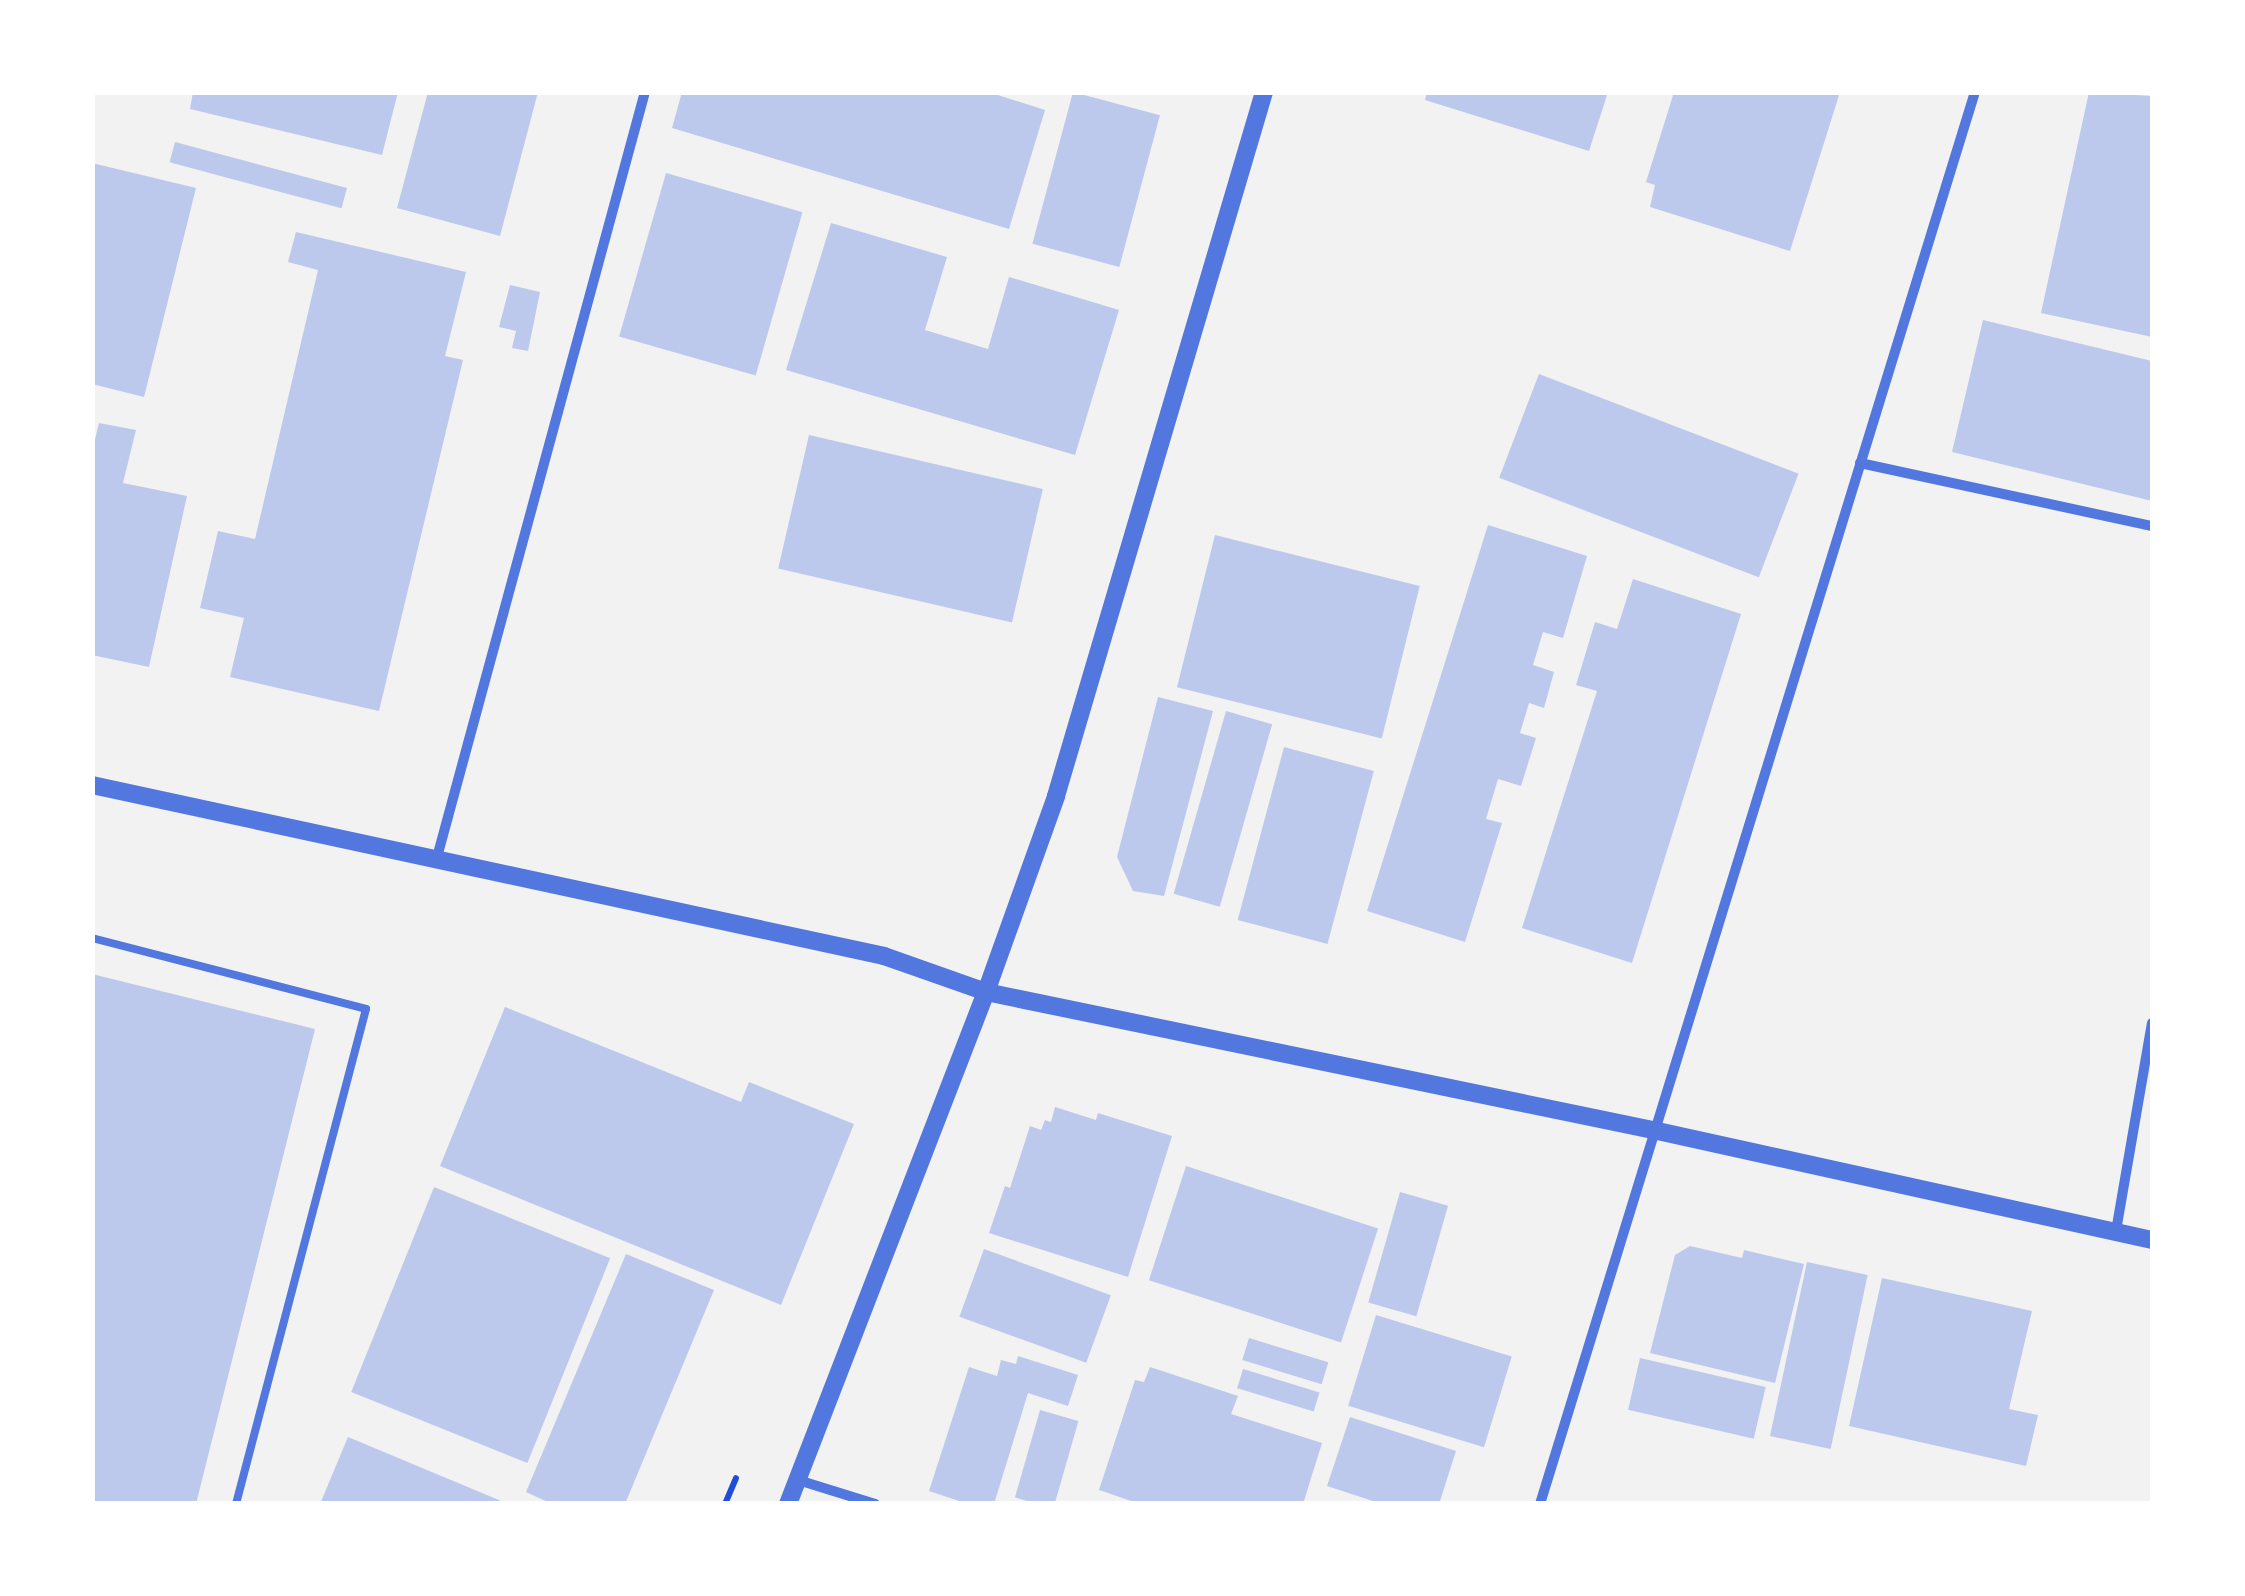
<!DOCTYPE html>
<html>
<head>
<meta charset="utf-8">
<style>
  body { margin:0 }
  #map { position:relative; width:2245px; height:1596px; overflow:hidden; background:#f2f2f2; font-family:"Noto Sans",sans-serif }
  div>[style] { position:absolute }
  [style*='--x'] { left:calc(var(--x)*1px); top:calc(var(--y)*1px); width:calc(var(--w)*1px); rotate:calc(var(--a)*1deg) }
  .building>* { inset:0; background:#bdc9ec; transform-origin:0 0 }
  .path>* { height:6px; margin:-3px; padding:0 3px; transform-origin:3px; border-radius:3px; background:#1d4ed8 }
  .service>* { height:8px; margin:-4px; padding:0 4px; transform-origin:4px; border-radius:4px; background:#5277de }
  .minor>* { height:10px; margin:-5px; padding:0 5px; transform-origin:5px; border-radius:5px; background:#5277de }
  .tertiary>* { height:18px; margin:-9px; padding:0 9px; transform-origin:9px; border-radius:9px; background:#5277de }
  span { translate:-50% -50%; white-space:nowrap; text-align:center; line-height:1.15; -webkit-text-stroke:10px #fff; paint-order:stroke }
  .frame { position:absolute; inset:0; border:95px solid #fff; pointer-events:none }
</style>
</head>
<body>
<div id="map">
  <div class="building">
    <i style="clip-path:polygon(193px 92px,398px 92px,382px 155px,190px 109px)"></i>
    <i style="clip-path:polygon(428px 92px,538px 92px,500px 236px,397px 208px)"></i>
    <i style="clip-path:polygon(682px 92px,988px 92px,1045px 110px,1009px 229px,672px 128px)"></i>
    <i style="left:1073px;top:92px;width:90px;height:157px;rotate:15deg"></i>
    <i style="clip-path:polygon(1427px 92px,1608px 92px,1589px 151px,1425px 100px)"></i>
    <i style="clip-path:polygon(1674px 92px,1840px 92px,1790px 251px,1650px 207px,1655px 185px,1646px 182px)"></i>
    <i style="clip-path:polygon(2089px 92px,2152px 96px,2152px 337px,2041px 313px)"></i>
    <i style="left:175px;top:142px;width:178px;height:21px;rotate:15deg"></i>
    <i style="clip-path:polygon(92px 163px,196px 188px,144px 397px,92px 384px)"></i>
    <i style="left:666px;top:173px;width:142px;height:170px;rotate:16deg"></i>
    <i style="clip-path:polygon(831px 223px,947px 257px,925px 330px,988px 349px,1009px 277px,1119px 310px,1075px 455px,786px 370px)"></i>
    <i style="clip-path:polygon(296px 232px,466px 272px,445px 356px,463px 360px,379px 711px,230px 677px,244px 618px,200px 608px,218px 531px,255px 539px,318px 270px,288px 262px)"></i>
    <i style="clip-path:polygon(510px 285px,540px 292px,528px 351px,512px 348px,516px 331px,499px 327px)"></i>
    <i style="clip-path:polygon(1983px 320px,2152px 361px,2152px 501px,1952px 452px)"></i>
    <i style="left:1539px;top:374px;width:278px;height:111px;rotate:21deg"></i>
    <i style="clip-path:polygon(99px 423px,136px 430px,123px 483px,187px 496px,149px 667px,92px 655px,92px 452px)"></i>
    <i style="left:809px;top:435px;width:240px;height:137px;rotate:13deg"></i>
    <i style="clip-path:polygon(1488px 525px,1587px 556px,1563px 638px,1543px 632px,1533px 665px,1554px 672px,1544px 708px,1529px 703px,1520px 733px,1536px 738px,1521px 786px,1498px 779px,1486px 819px,1502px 823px,1465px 942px,1367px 911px)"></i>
    <i style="left:1215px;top:535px;width:211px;height:157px;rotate:14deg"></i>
    <i style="clip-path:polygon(1633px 579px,1741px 614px,1632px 963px,1522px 928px,1597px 691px,1576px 685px,1595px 622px,1617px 629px)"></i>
    <i style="clip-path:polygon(1158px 697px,1213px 711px,1164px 896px,1133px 891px,1117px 857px)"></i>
    <i style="left:1226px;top:711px;width:48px;height:190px;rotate:16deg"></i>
    <i style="left:1284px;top:747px;width:93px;height:179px;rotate:15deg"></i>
    <i style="clip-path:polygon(92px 974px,315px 1029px,196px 1504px,92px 1504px)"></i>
    <i style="clip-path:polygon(505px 1007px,741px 1102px,749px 1082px,854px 1124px,781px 1305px,440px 1166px)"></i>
    <i style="clip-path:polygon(1055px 1107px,1096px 1120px,1098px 1113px,1172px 1136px,1128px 1277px,989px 1233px,1005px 1186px,1010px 1188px,1030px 1126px,1041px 1130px,1045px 1120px,1051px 1122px)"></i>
    <i style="left:1186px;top:1166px;width:202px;height:120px;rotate:18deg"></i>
    <i style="left:434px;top:1187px;width:190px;height:221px;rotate:22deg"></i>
    <i style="left:1400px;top:1192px;width:50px;height:115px;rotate:16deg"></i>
    <i style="clip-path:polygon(1690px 1246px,1742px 1258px,1744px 1250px,1804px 1264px,1775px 1383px,1650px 1353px,1675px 1255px)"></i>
    <i style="left:984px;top:1249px;width:135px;height:72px;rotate:20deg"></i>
    <i style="clip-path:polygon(626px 1254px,714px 1290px,625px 1504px,552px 1504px,526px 1492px)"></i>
    <i style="left:1807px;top:1262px;width:62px;height:178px;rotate:12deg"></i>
    <i style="clip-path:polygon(1882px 1278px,2032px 1311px,2009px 1409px,2038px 1415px,2026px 1466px,1849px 1426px)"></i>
    <i style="left:1376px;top:1315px;width:142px;height:95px;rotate:17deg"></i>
    <i style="left:1249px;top:1338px;width:83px;height:23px;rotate:17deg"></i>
    <i style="clip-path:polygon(1018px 1356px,1078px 1375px,1068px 1406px,1028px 1393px,994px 1504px,968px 1504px,929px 1491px,969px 1367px,997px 1376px,1001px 1360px,1016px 1364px)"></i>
    <i style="left:1640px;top:1358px;width:129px;height:53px;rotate:13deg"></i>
    <i style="clip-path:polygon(1150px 1367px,1238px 1396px,1231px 1414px,1322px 1443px,1303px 1504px,1140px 1504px,1099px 1490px,1135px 1380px,1144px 1382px)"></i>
    <i style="left:1243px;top:1369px;width:80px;height:20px;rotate:17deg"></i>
    <i style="left:1040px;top:1410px;width:40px;height:91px;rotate:16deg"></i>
    <i style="clip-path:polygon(1350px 1417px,1456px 1451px,1439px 1504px,1382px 1504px,1327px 1486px)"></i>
    <i style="clip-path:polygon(348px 1437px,506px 1503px,505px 1504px,320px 1504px)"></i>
  </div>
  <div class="path">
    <i style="--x:725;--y:1504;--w:28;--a:-67"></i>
  </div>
  <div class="service">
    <i style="--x:92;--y:938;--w:283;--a:14.5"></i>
    <i style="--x:366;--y:1009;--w:512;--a:104.72"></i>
  </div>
  <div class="minor">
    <i style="--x:1860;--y:463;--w:299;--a:12.2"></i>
    <i style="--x:436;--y:861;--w:797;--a:-74.8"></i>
    <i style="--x:2116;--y:1231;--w:211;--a:-80.2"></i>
    <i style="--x:798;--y:1480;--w:81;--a:17.3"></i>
    <i style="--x:1540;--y:1504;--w:1477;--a:-72.88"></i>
  </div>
  <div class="tertiary">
    <i style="--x:92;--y:785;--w:810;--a:12.18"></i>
    <i style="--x:884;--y:956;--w:108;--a:19.4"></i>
    <i style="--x:986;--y:992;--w:681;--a:11.69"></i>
    <i style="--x:1653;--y:1130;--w:511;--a:12.43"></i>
    <i style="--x:788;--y:1504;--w:549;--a:-68.86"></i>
    <i style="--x:986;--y:992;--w:208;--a:-70.3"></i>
    <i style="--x:1056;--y:796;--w:734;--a:-73.54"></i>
  </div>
  <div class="frame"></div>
</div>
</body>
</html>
